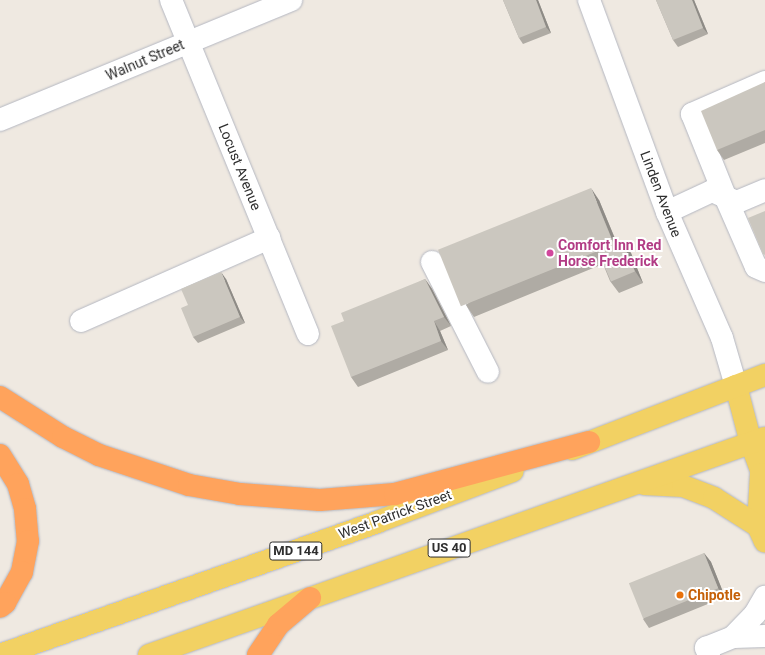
<!DOCTYPE html>
<html>
<head>
<meta charset="utf-8">
<style>
  body { margin:0 }
  #map { position:relative; width:765px; height:655px; overflow:hidden; background:#efe9e1; font-family:Roboto,sans-serif }
  div>[style] { position:absolute }
  [style*='--x'] { left:calc(var(--x)*1px); top:calc(var(--y)*1px); width:calc(var(--w)*1px); rotate:calc(var(--a)*1deg) }
  .roads { filter:drop-shadow(0 0 1px #b4b7c1) drop-shadow(0 0 1px #b4b7c1) }
  .minor>* { height:22px; margin:-11px; padding:0 11px; transform-origin:11px; border-radius:11px; background:#fff }
  .major>* { height:22px; margin:-11px; padding:0 11px; transform-origin:11px; border-radius:11px; background:#f2d163 }
  .highway>* { height:22px; margin:-11px; padding:0 11px; transform-origin:11px; border-radius:11px; background:#ffa35c }
  .wall>* { inset:0; background:#afaba4 }
  .shaded-wall>* { inset:0; background:#8e8b86 }
  .building>* { inset:0; background:#cbc7bf; transform-origin:0 0 }
  .dots>* { width:11px; height:11px; translate:-50% -50%; box-sizing:border-box; border:2px solid #fff; border-radius:50% }
  span { translate:-50% -50%; white-space:nowrap; text-align:center; line-height:1.15; -webkit-text-stroke:4px #fff; paint-order:stroke }
  .shield-label span { padding:1px 3px; background:#fff; border:1px solid; border-radius:3px; -webkit-text-stroke-width:0 }
  .shield-label { font-size:13px; color:#2e2e2e; font-weight:700 }
  .street-label { font-size:14px; color:#2e2e2e }
  .hotel-label { font-size:14px; color:#b23c85; font-weight:700 }
  .left { translate:0 -50%; text-align:left }
  .food-label { font-size:14px; color:#c56008; font-weight:700 }
</style>
</head>
<body>
<div id="map">
  <div class="roads">
    <div class="minor">
      <i style="--x:171;--y:0;--w:361;--a:67.7"></i>
      <i style="--x:589;--y:0;--w:226;--a:69.8"></i>
      <i style="--x:667;--y:212;--w:137;--a:66.4"></i>
      <i style="--x:722;--y:338;--w:50;--a:73.7"></i>
      <i style="--x:765;--y:82;--w:80;--a:156.3"></i>
      <i style="--x:692;--y:114;--w:88;--a:68.1"></i>
      <i style="--x:725;--y:196;--w:77;--a:66.4"></i>
      <i style="--x:756;--y:267;--w:10;--a:24"></i>
      <i style="--x:0;--y:120;--w:315;--a:-22.4"></i>
      <i style="--x:667;--y:212;--w:50;--a:-25"></i>
      <i style="--x:712;--y:191;--w:27;--a:24"></i>
      <i style="--x:737;--y:202;--w:30;--a:-23"></i>
      <i style="--x:432;--y:262;--w:123;--a:63"></i>
      <i style="--x:81;--y:321;--w:206;--a:-23.8"></i>
      <i style="--x:733;--y:637;--w:32;--a:-46"></i>
      <i style="--x:755;--y:614;--w:20;--a:-60"></i>
      <i style="--x:709;--y:655;--w:8;--a:-113"></i>
      <i style="--x:706;--y:648;--w:29;--a:-22"></i>
      <i style="--x:733;--y:637;--w:32;--a:-2"></i>
    </div>
    <div class="major">
      <i style="--x:736;--y:386;--w:59;--a:75.3"></i>
      <i style="--x:751;--y:443;--w:40;--a:69.8"></i>
      <i style="--x:572;--y:449;--w:207;--a:-21"></i>
      <i style="--x:761;--y:474;--w:52;--a:93.3"></i>
      <i style="--x:758;--y:526;--w:17;--a:66"></i>
      <i style="--x:644;--y:484;--w:39;--a:3"></i>
      <i style="--x:683;--y:486;--w:33;--a:21"></i>
      <i style="--x:714;--y:498;--w:52;--a:32.5"></i>
      <i style="--x:0;--y:655;--w:400;--a:-19.4"></i>
      <i style="--x:377;--y:522;--w:145;--a:-20.6"></i>
      <i style="--x:149;--y:655;--w:653;--a:-19.41"></i>
    </div>
    <div class="highway">
      <i style="--x:0;--y:397;--w:75;--a:32.4"></i>
      <i style="--x:63;--y:437;--w:40;--a:26.6"></i>
      <i style="--x:99;--y:455;--w:95;--a:18.4"></i>
      <i style="--x:189;--y:485;--w:52;--a:10"></i>
      <i style="--x:240;--y:494;--w:80;--a:4.3"></i>
      <i style="--x:320;--y:500;--w:75;--a:-4.6"></i>
      <i style="--x:395;--y:494;--w:201;--a:-15"></i>
      <i style="--x:0;--y:455;--w:34;--a:58"></i>
      <i style="--x:18;--y:484;--w:26;--a:74"></i>
      <i style="--x:25;--y:509;--w:32;--a:85"></i>
      <i style="--x:28;--y:541;--w:32;--a:101"></i>
      <i style="--x:22;--y:572;--w:35;--a:119"></i>
      <i style="--x:5;--y:603;--w:6;--a:141"></i>
      <i style="--x:258;--y:655;--w:36;--a:-56"></i>
      <i style="--x:278;--y:625;--w:42;--a:-40.2"></i>
    </div>
  </div>
  <div class="wall">
    <i style="clip-path:polygon(503px 0,538px 0,551px 33px,523px 44px,519px 38px)"></i>
    <i style="clip-path:polygon(656px 0,694px 0,708px 34px,678px 47px,673px 40px)"></i>
    <i style="clip-path:polygon(765px 82px,765px 143px,724px 160px,717px 150px)"></i>
    <i style="clip-path:polygon(599px 200px,617px 243px,631px 253px,643px 283px,619px 293px,610px 281px,603px 264px,474px 317px,466px 305px)"></i>
    <i style="clip-path:polygon(226px 279px,245px 323px,198px 343px,193px 337px)"></i>
    <i style="clip-path:polygon(425px 279px,432px 289px,451px 326px,440px 331px,448px 350px,358px 387px,351px 377px,344px 321px)"></i>
    <i style="clip-path:polygon(704px 553px,711px 562px,725px 597px,649px 628px,643px 619px)"></i>
  </div>
  <div class="shaded-wall">
    <i style="clip-path:polygon(536px 0,538px 0,551px 33px,546px 27px)"></i>
    <i style="clip-path:polygon(692px 0,694px 0,708px 34px,703px 28px)"></i>
    <i style="clip-path:polygon(591px 188px,599px 200px,622px 256px,614px 244px)"></i>
    <i style="clip-path:polygon(622px 241px,631px 253px,643px 283px,635px 271px)"></i>
    <i style="clip-path:polygon(221px 272px,226px 279px,245px 323px,240px 317px)"></i>
    <i style="clip-path:polygon(425px 279px,432px 289px,451px 326px,444px 317px)"></i>
    <i style="clip-path:polygon(434px 321px,440px 331px,448px 350px,441px 341px)"></i>
    <i style="clip-path:polygon(704px 553px,711px 562px,725px 597px,718px 588px)"></i>
  </div>
  <div class="building">
    <i style="clip-path:polygon(503px 0,536px 0,546px 27px,519px 38px)"></i>
    <i style="clip-path:polygon(656px 0,692px 0,703px 28px,673px 40px)"></i>
    <i style="clip-path:polygon(765px 82px,765px 130px,717px 150px,701px 111px)"></i>
    <i style="left:591px;top:188px;width:61px;height:165px;rotate:68deg"></i>
    <i style="clip-path:polygon(765px 211px,765px 255px,763px 254px,748px 218px)"></i>
    <i style="left:622px;top:241px;width:33px;height:26px;rotate:67deg"></i>
    <i style="clip-path:polygon(221px 272px,240px 317px,193px 337px,181px 308px,188px 305px,181px 289px)"></i>
    <i style="clip-path:polygon(425px 279px,444px 317px,434px 321px,441px 341px,351px 377px,331px 326px,344px 321px,341px 313px)"></i>
    <i style="left:704px;top:553px;width:38px;height:81px;rotate:68deg"></i>
  </div>
  <div class="dots">
    <i style="left:550px;top:253px;background:#d1479c"></i>
    <i style="left:680px;top:595px;background:#e8710a"></i>
  </div>
  <div class="shield-label">
    <span style="left:449px;top:548px">US 40</span>
    <span style="left:296px;top:551px">MD 144</span>
  </div>
  <div class="street-label">
    <span style="left:145px;top:60px;rotate:-23deg">Walnut Street</span>
    <span style="left:240px;top:167px;rotate:68deg">Locust Avenue</span>
    <span style="left:661px;top:194px;rotate:69deg">Linden Avenue</span>
    <span style="left:395px;top:514px;rotate:-20deg">West Patrick Street</span>
  </div>
  <div class="hotel-label">
    <span class="left" style="left:558px;top:253px">Comfort Inn Red<br>Horse Frederick</span>
  </div>
  <div class="food-label">
    <span class="left" style="left:688px;top:595px">Chipotle</span>
  </div>
</div>
</body>
</html>
